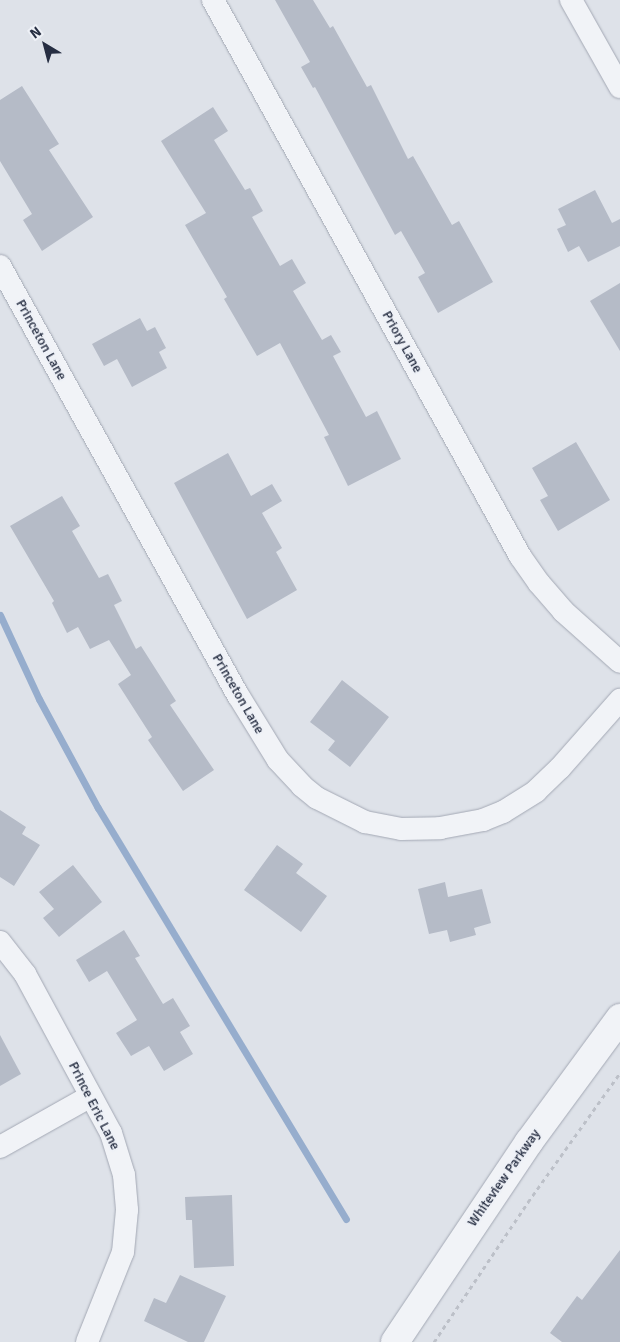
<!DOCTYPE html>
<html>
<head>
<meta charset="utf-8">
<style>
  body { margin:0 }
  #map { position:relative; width:620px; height:1342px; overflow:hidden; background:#dee2e9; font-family:Signika,sans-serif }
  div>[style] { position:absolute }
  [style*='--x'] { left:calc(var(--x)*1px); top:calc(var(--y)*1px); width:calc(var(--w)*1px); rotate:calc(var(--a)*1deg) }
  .stream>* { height:7px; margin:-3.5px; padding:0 3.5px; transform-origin:3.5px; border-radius:3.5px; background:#96adcd }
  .building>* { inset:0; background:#b5bbc7 }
  .path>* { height:3px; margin-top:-1.5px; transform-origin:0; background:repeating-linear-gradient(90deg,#bcc0c8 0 4px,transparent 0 8px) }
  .roads { filter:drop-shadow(0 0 1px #a3a8b4) drop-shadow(0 0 1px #a3a8b4) }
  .minor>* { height:22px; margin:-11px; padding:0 11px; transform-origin:11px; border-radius:11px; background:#f1f3f7 }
  .tertiary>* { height:28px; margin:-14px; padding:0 14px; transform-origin:14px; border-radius:14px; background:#f1f3f7 }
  span { translate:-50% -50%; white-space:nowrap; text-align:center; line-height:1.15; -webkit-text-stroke:4px #eef1f7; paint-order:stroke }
  .street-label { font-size:14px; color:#262e42 }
  .north { position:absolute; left:20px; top:20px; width:50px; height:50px; -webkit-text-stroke:4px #eef1f7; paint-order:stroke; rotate:323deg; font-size:14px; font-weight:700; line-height:20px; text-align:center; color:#262e42 }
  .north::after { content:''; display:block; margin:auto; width:18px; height:22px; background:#262e42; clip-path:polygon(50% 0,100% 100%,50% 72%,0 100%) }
</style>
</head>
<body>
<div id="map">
  <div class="stream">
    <i style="--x:0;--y:615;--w:93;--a:65.1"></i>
    <i style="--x:39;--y:699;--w:124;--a:61.6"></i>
    <i style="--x:98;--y:808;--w:480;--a:58.9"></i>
  </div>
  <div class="building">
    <i style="clip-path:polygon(275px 0,313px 0,330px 28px,333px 26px,367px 87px,371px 85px,408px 159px,413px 156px,452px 225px,459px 221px,493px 282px,438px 313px,418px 277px,425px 273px,401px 231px,395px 235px,315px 87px,313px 88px,301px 67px,310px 62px)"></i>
    <i style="clip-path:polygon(22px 86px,59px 144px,49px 150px,93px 217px,42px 251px,23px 220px,32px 214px,0 161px,0 100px)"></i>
    <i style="clip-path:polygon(213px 107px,228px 131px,214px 140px,245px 190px,250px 188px,263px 211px,252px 217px,280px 266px,292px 259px,306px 283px,293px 291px,322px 340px,331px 335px,341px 352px,333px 356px,366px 417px,377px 411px,401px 459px,348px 486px,324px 437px,329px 435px,280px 343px,257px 356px,224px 299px,227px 297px,185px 225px,206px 213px,161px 141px)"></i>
    <i style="clip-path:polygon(595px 190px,612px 223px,620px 219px,620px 246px,588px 262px,579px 246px,568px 252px,557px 229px,566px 225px,558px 209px)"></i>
    <i style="clip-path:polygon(620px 283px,620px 351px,590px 301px)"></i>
    <i style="clip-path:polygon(140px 318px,147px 331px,155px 327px,166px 348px,159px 352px,167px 368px,132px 387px,117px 359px,104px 366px,92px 344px)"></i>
    <i style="clip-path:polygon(576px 442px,610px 500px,558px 531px,540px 500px,548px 496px,532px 468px)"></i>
    <i style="clip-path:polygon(228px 453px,251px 496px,272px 484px,282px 501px,262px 513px,282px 548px,276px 552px,297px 590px,247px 619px,174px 483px)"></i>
    <i style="clip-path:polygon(62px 496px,80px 526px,72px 531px,99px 578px,108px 574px,122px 601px,114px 605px,136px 649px,141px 646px,176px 701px,170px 705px,214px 770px,183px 791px,148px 740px,152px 737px,118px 684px,131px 675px,109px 640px,90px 649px,78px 627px,67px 633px,52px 603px,54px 601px,10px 526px)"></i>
    <i style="clip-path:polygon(342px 680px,389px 717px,350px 767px,328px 750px,335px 741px,310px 722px)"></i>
    <i style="clip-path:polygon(0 810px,26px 827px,22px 834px,40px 845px,14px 886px,0 877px)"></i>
    <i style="clip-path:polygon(277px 845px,303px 864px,296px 873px,327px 896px,301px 932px,244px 890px)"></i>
    <i style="clip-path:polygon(73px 865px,102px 902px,59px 937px,43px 918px,54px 909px,39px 892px)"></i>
    <i style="clip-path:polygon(445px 882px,448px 897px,482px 889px,491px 923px,474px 928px,476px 935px,450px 942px,447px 930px,429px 934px,418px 889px)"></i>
    <i style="clip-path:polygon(124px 930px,140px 956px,135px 958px,163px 1004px,173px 998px,190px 1026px,180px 1032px,193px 1054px,164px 1071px,149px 1046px,131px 1056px,116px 1033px,137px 1020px,107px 971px,89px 982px,76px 960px)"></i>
    <i style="clip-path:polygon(0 1035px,21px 1074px,0 1086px)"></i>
    <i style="clip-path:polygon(232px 1195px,234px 1266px,194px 1268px,192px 1220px,186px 1220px,185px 1197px)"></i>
    <i style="clip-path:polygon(620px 1250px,620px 1342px,562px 1342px,550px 1333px,577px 1296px,582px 1300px)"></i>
    <i style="clip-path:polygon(180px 1275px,226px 1296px,204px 1342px,188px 1342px,144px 1321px,154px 1298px,166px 1303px)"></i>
  </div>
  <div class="path">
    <i style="--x:434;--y:1342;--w:169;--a:-56.1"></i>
    <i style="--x:528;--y:1202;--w:158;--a:-54.5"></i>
  </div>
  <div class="roads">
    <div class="minor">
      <i style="--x:213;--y:0;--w:635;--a:61.09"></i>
      <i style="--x:520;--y:556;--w:33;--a:55"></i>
      <i style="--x:539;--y:583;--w:37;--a:49"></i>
      <i style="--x:563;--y:611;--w:76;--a:41.8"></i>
      <i style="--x:571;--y:0;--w:100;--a:60.6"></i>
      <i style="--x:0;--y:266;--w:491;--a:61"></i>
      <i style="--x:238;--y:695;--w:76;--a:58.4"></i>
      <i style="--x:278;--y:760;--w:35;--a:47"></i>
      <i style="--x:302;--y:786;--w:19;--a:39"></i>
      <i style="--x:317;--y:798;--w:54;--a:26.6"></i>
      <i style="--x:365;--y:822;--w:37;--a:11"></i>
      <i style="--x:401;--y:829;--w:39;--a:-1"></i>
      <i style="--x:440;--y:828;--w:44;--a:-10.5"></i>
      <i style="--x:483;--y:820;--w:22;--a:-22"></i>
      <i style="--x:503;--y:812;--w:39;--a:-32"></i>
      <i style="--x:536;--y:791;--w:33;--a:-44"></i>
      <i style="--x:560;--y:768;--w:91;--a:-48.6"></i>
      <i style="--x:0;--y:942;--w:41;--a:52"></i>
      <i style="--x:25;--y:974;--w:181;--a:61.6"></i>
      <i style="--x:111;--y:1133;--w:44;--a:72.8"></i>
      <i style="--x:124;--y:1175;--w:35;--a:85"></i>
      <i style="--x:127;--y:1210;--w:42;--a:95.4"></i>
      <i style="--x:123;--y:1252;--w:97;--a:111.8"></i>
      <i style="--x:0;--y:1147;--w:104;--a:-29.3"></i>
    </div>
    <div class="tertiary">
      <i style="--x:395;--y:1342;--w:241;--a:-56.2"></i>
      <i style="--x:529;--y:1142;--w:154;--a:-53.7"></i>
    </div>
  </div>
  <div class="street-label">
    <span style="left:41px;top:340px;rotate:61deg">Princeton Lane</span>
    <span style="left:402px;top:342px;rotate:61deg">Priory Lane</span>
    <span style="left:238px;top:694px;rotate:60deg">Princeton Lane</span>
    <span style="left:94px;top:1106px;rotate:63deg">Prince Eric Lane</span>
    <span style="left:504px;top:1178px;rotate:-55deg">Whiteview Parkway</span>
  </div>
  <div class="north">N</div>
</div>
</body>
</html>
